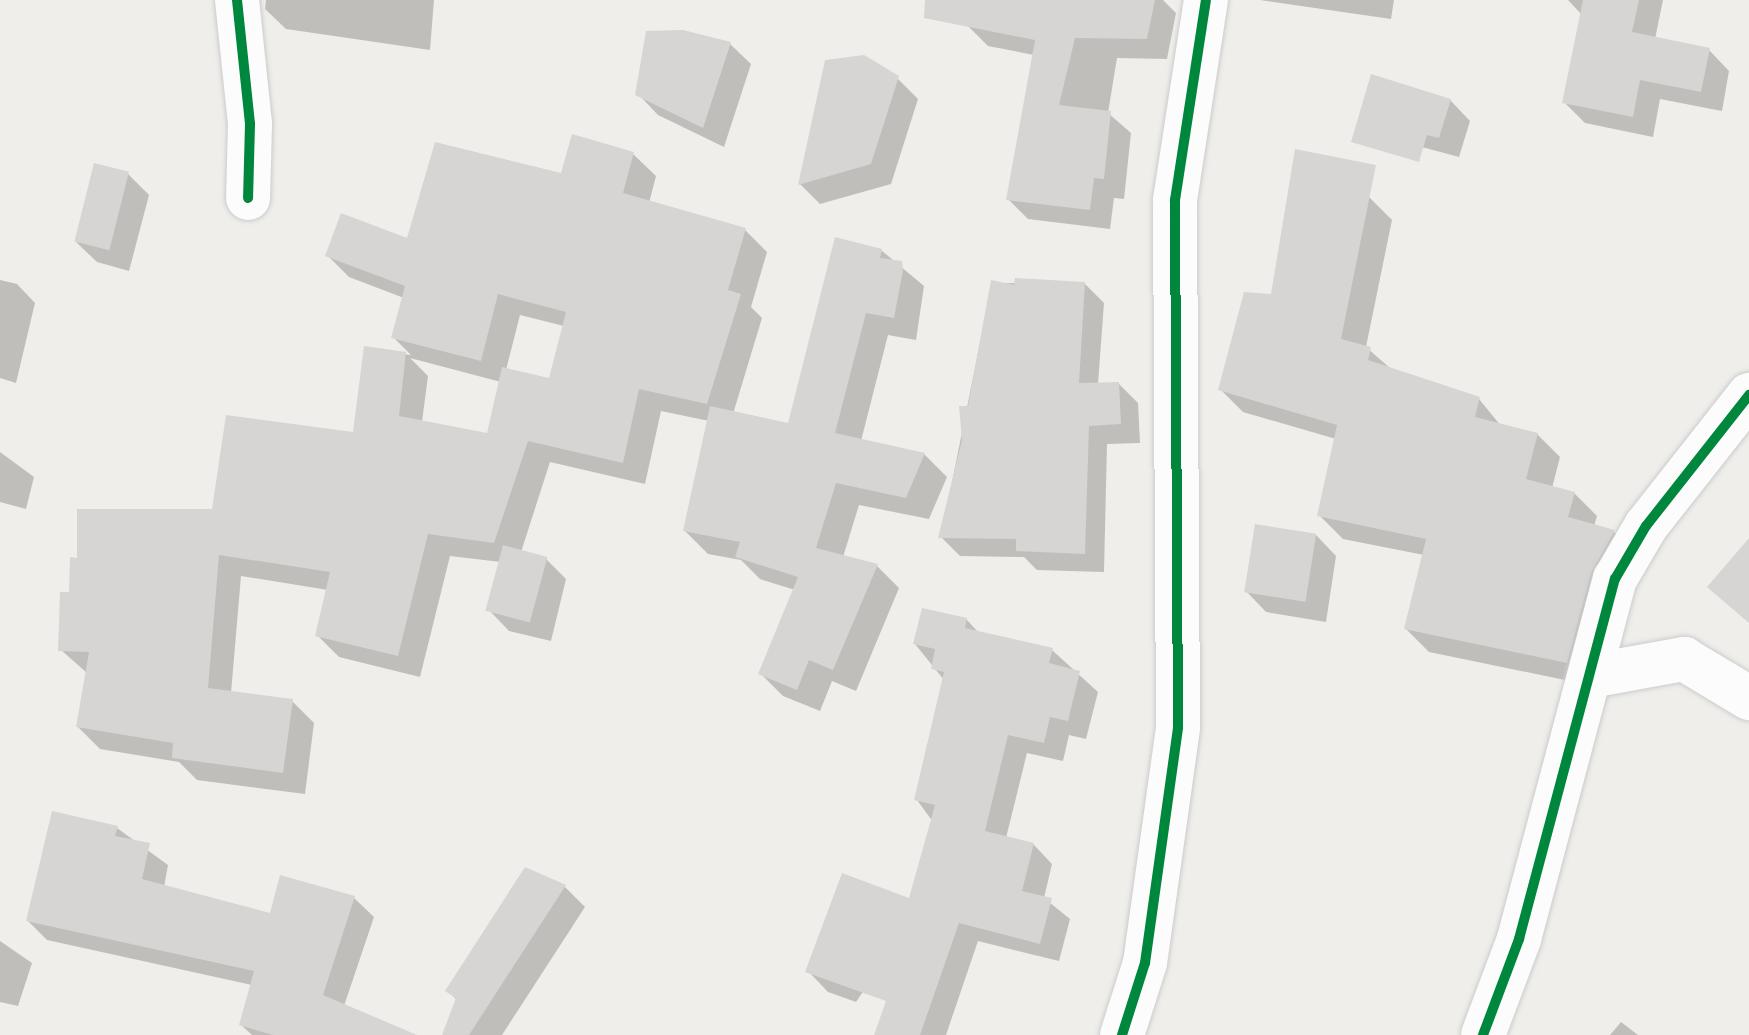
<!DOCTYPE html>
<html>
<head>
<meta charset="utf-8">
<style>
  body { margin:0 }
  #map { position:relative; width:1749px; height:1035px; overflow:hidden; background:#efeeea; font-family:Karla,sans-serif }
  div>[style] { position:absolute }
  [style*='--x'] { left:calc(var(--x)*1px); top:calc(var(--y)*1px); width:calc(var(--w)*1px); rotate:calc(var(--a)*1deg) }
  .shadow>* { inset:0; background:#0003 }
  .building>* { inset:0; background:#d6d5d3; transform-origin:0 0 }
  .roads { filter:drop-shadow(0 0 2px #cbcccc) drop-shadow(0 0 2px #cbcccc) }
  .minor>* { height:44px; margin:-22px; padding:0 22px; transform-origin:22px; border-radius:22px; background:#fdfcfc }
  .cycleway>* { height:10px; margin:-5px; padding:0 5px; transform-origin:5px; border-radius:5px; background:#00873e }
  span { translate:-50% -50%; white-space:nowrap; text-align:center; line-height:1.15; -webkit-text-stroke:6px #fff; paint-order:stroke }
</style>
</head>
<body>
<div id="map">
  <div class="shadow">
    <i style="clip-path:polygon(266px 0,434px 0,430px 50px,286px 29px,265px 9px)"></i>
    <i style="clip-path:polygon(973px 0,1163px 0,1176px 13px,1167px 59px,1117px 58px,1108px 113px,1131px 133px,1124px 199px,1114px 198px,1110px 229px,1028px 219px,1008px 199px,1034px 55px,988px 46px,967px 25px)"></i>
    <i style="clip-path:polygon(1260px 0,1394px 0,1391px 19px)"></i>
    <i style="clip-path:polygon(1568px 0,1663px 0,1655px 39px,1709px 50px,1729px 71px,1722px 111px,1660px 99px,1653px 137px,1585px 123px,1564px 102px,1582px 15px)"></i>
    <i style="clip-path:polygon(730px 44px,751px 64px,724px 147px,658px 115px,638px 94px)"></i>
    <i style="clip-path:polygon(897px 78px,918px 99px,891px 184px,820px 204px,800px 184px)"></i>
    <i style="clip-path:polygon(1450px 100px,1470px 121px,1459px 157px,1418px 146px)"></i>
    <i style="clip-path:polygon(evenodd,633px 154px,656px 176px,649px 203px,745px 230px,767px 252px,751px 307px,762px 318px,733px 414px,789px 425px,881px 250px,924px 286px,916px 340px,888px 335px,861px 441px,924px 454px,947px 477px,929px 519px,859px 505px,843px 557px,877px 566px,899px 588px,856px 691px,832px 681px,820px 711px,783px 696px,760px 673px,795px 590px,760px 579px,741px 560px,708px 554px,685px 531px,709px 421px,661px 411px,645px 484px,550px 462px,521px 552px,546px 559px,566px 579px,551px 641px,509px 631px,489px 610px,501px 562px,450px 556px,420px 677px,339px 657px,317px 635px,328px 590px,241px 576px,231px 693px,292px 701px,314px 723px,305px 794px,197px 780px,179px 762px,100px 749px,78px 727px,87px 673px,61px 650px,79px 560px,214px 511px,355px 435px,366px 349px,411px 355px,394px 338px,404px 298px,349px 277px,327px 255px,409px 241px,633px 154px,520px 315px,564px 326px,550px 380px,506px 370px,520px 315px,633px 154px,410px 358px,501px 382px,488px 435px,422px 422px,428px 376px,410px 358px)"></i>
    <i style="clip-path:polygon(128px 174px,149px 195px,129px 271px,97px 262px,76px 242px)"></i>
    <i style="clip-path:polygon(1369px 197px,1392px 220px,1366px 347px,1391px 369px,1479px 399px,1501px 426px,1537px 434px,1560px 457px,1552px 488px,1574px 493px,1597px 516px,1594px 526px,1614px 532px,1636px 555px,1589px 685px,1429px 652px,1406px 629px,1424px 555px,1343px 539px,1320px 516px,1336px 439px,1243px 412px,1220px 389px,1273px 296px)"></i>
    <i style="clip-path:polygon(0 280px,17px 284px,35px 303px,16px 383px,0 378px)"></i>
    <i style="clip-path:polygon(992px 283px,1085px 284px,1104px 303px,1098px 384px,1119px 384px,1138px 403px,1140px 443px,1107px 444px,1104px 572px,1037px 570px,1024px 557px,960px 556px,941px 537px)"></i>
    <i style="clip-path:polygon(0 452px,34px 477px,26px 509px,0 502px)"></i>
    <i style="clip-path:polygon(1316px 535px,1336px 556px,1326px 622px,1266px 612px,1246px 591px)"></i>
    <i style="clip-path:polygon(966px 619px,979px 633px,1052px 650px,1098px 692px,1086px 739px,1069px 735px,1063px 761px,1027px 753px,1006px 838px,1033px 844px,1052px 864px,1044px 898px,1070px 919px,1059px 961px,978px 941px,946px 1035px,876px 1035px,944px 837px,917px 800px,944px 680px,915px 644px)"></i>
    <i style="clip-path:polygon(117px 828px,168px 865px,164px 887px,271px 916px,354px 898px,374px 917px,344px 1006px,386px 1035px,252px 1035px,241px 1025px,252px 985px,47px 940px,28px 921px)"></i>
    <i style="clip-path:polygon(526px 870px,565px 887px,585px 907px,502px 1035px,444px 1035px,457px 1000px,447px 990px)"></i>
    <i style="clip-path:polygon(915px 915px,856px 1002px,828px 992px,808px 971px)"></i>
    <i style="clip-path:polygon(0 941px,32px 963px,18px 1006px,0 1002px)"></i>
    <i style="clip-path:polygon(1621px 1022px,1638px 1035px,1610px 1035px)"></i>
  </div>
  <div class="building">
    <i style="clip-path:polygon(925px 0,1155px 0,1147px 39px,1075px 38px,1059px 105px,1111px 111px,1104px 179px,1094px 178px,1090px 210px,1006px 200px,1035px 40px,924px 18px)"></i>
    <i style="clip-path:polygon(1583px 0,1639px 0,1632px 32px,1710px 48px,1701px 92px,1640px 80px,1633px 117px,1562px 103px)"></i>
    <i style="clip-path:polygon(683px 30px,731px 42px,703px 128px,635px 95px,646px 31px)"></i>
    <i style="clip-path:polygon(864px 55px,899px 76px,871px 164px,798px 185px,825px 60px)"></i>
    <i style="clip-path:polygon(1371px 74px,1451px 99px,1439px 138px,1427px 135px,1419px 162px,1351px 142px)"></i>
    <i style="clip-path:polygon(572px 134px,634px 152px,623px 193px,746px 228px,728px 290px,741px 294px,707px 404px,639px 389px,623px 463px,528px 441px,494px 543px,428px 534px,398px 656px,315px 636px,330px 572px,219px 555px,208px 688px,293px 699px,283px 773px,172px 758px,173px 743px,76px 727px,89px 652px,58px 651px,60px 592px,69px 592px,70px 557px,77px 558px,77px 509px,212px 509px,226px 415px,353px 432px,364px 346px,406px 352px,399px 416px,487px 433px,502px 367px,549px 378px,566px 312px,498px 294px,481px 361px,391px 338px,405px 286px,325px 256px,341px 213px,407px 238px,435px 142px,561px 173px)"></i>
    <i style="clip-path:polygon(1295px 149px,1376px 165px,1341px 339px,1371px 347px,1368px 360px,1480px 397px,1475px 417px,1538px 433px,1526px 479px,1575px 492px,1568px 517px,1615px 530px,1591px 573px,1567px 663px,1404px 629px,1426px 539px,1317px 516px,1337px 425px,1218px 390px,1244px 292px,1271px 294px)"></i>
    <i style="left:94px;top:163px;width:36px;height:81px;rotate:14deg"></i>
    <i style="clip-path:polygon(835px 237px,882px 249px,880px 258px,902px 261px,903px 270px,894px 318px,866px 313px,835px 433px,925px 453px,906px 498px,836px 483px,816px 548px,878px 564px,833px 670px,809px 660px,797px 690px,758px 674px,798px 577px,735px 557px,740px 542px,683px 531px,710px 406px,788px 423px)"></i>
    <i style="clip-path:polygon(1015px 278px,1085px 282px,1079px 383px,1119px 382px,1121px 424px,1089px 426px,1085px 554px,1016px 551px,1016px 539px,938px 538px,962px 440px,959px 406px,968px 406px,991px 280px,1014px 285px)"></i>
    <i style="left:1255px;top:524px;width:62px;height:69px;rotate:9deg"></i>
    <i style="clip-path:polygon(1749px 538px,1749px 623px,1707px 587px)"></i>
    <i style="left:503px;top:545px;width:46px;height:68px;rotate:15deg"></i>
    <i style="clip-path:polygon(922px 608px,967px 618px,965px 628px,1053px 648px,1049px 663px,1080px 671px,1068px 721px,1050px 717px,1044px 743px,1008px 735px,985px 831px,1034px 843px,1022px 891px,1052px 898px,1040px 944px,959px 923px,920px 1035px,874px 1035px,886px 1001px,805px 972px,842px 873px,909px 898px,935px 805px,914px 800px,944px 672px,931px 669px,935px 649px,913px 644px)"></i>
    <i style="clip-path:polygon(52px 811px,118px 826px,115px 836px,150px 843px,142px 879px,270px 913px,280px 875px,355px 896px,323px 995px,417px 1035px,273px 1035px,239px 1025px,254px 971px,26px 921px)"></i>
    <i style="clip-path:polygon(525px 867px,566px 885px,469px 1035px,442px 1035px,456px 998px,445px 991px)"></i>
  </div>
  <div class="roads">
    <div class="minor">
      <i style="--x:237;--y:0;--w:125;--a:84"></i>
      <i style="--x:250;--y:124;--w:74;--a:91.5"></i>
      <i style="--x:1590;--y:676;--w:96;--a:-10.3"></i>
      <i style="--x:1684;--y:659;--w:76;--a:31"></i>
      <i style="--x:1122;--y:1035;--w:76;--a:-72.3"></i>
      <i style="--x:1145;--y:963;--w:238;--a:-82"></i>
      <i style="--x:1178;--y:727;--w:527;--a:-90.33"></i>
      <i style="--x:1175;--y:200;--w:202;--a:-81.2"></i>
      <i style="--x:1483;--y:1035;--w:103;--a:-69.4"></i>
      <i style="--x:1519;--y:939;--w:373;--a:-75.1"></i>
      <i style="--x:1615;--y:579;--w:61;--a:-59.7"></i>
      <i style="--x:1646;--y:526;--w:167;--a:-51.8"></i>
    </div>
  </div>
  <div class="cycleway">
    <i style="--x:237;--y:0;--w:125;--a:84"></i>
    <i style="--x:250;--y:124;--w:74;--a:91.5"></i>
    <i style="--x:1122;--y:1035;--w:76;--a:-72.3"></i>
    <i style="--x:1145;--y:963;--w:238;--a:-82"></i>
    <i style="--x:1178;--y:727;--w:527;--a:-90.33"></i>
    <i style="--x:1175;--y:200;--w:202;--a:-81.2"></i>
    <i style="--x:1483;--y:1035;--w:103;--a:-69.4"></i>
    <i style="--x:1519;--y:939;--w:373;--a:-75.1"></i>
    <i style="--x:1615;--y:579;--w:61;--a:-59.7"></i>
    <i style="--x:1646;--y:526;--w:167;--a:-51.8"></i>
  </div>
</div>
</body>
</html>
